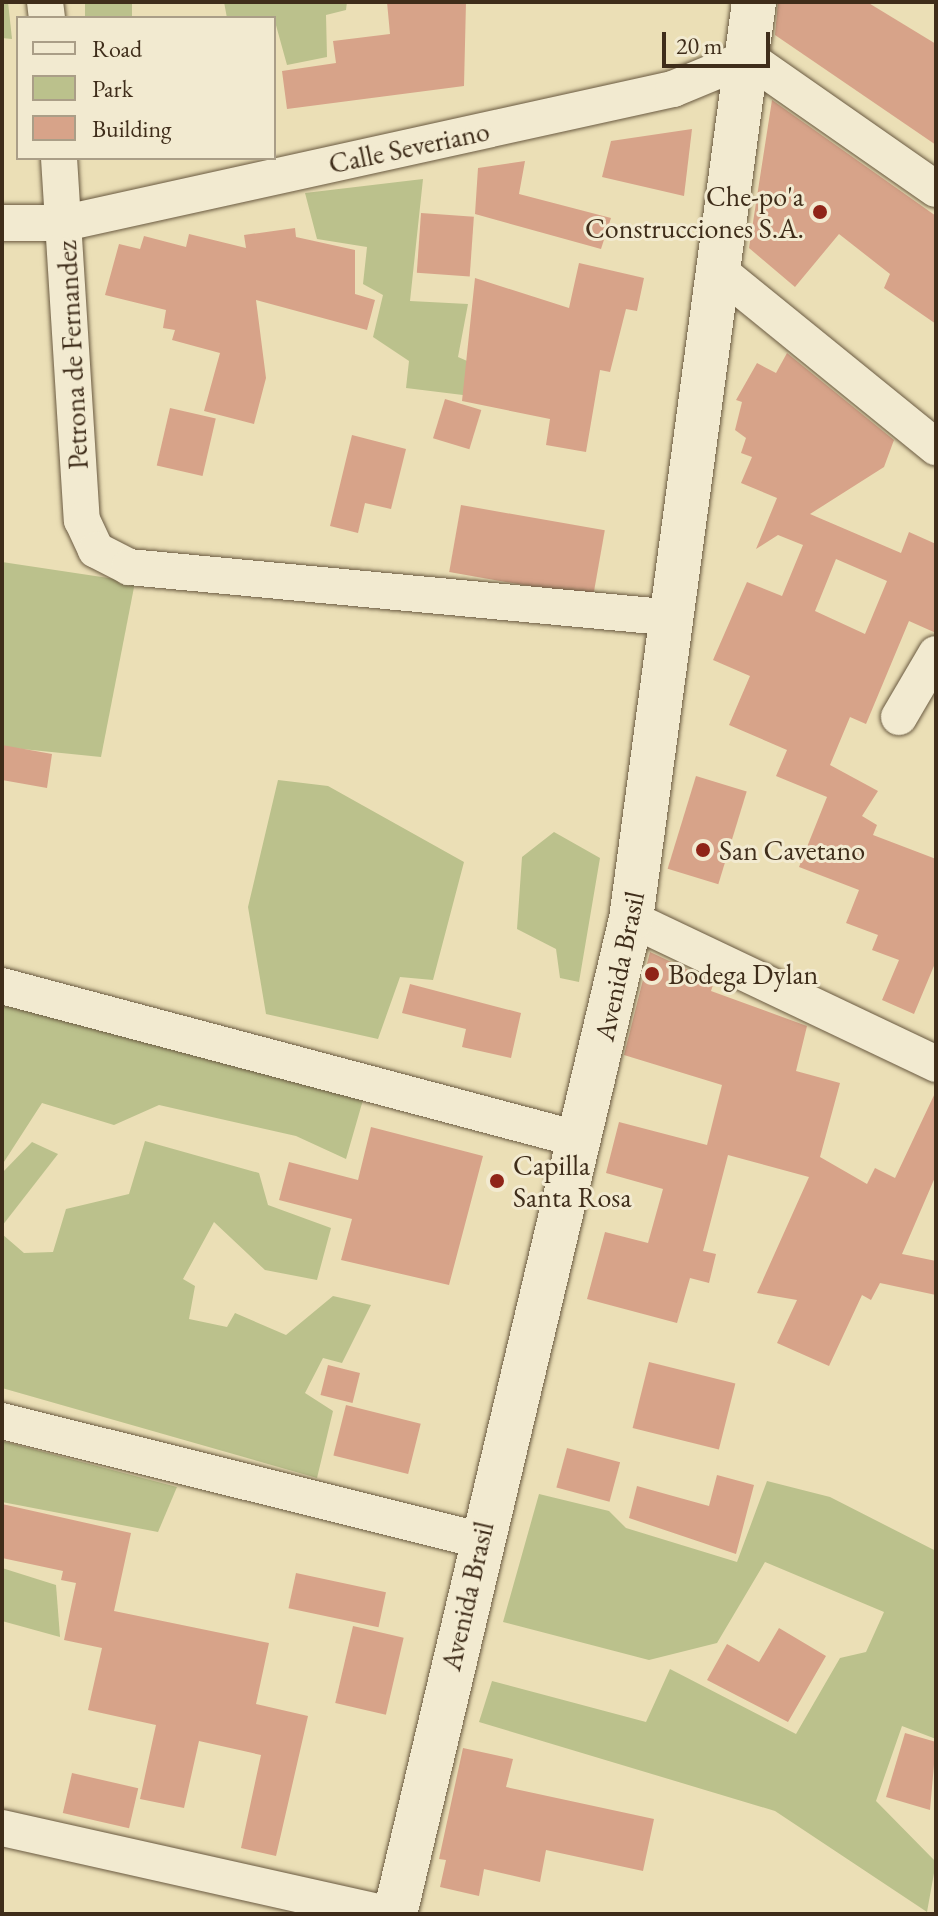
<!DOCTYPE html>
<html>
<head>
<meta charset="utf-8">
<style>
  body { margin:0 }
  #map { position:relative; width:938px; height:1916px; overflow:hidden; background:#ebdfb6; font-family:"EB Garamond",serif }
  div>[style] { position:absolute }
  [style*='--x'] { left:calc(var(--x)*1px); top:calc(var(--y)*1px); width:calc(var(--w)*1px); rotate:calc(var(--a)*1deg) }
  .green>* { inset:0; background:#bbc18c; transform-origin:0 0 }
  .building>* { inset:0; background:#d7a389; transform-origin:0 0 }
  .roads { filter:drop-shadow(0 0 2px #6a5a41) drop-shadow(0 0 2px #6a5a41) }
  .street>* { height:36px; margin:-18px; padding:0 18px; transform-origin:18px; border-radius:18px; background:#f2ead0 }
  .secondary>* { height:44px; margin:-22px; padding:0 22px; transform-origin:22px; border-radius:22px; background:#f2ead0 }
  .dots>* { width:22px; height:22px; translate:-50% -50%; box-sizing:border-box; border:4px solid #f2ead0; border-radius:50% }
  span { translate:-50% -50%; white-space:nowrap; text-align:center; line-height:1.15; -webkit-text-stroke:6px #f2ead0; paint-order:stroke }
  .street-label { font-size:28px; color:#3f2d1a }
  .poi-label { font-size:28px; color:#3f2d1a }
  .right { translate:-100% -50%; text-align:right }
  .left { translate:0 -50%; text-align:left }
  .frame { position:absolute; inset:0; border:4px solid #3f2d1a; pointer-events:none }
  .legend { position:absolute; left:16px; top:16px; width:260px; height:144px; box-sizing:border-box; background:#f2ead0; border:2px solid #aa9e87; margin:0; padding:10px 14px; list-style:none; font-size:24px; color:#3f2d1a }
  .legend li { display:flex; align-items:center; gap:16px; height:40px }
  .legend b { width:40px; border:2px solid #aa9e87 }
  .scale { position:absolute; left:662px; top:32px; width:108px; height:36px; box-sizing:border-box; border:4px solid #3f2d1a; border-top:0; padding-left:10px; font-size:24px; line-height:28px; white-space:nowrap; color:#3f2d1a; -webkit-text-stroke:6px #f2ead0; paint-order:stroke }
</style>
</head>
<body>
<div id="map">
  <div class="green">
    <i style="clip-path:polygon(2px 2px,8px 2px,12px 39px,2px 38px)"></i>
    <i style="left:85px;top:2px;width:47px;height:16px"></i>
    <i style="clip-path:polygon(224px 2px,347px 2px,346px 10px,326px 15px,327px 57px,287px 65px,274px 18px,227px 18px)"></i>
    <i style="clip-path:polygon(423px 179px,410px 301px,468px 304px,458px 357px,481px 367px,471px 396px,406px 388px,409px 361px,373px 337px,383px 295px,363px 284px,367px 247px,317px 239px,305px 193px)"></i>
    <i style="clip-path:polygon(2px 562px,135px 582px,101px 757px,2px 747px)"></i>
    <i style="clip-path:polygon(278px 780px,328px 786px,464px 862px,433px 980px,400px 977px,378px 1039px,266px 1014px,248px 907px)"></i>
    <i style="clip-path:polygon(554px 832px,600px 858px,579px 982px,560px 978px,556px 949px,517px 929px,522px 857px)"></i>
    <i style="clip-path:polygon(2px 1005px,365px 1093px,346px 1159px,296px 1136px,159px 1105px,114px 1125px,42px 1103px,2px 1165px)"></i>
    <i style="clip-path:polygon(145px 1141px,259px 1173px,268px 1205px,331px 1228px,317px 1280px,265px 1270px,214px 1222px,183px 1279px,195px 1286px,189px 1319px,227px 1327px,235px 1313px,286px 1335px,333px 1296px,371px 1305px,342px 1363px,323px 1358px,305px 1393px,333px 1411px,317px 1478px,2px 1388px,2px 1234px,24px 1253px,53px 1252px,66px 1209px,129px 1194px)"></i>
    <i style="clip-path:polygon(32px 1142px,58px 1154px,2px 1226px,2px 1173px)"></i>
    <i style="clip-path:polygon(2px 1441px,177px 1487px,158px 1532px,2px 1502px)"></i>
    <i style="clip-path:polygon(767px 1481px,830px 1497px,936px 1551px,936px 1739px,902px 1726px,876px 1801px,936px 1862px,927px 1912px,775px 1811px,479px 1722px,492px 1681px,646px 1722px,670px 1669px,796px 1734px,840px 1658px,866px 1652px,884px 1612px,765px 1562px,717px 1643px,649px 1660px,503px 1622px,539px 1494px,609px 1511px,626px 1528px,737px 1562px)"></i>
    <i style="clip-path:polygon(2px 1568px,56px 1585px,60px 1637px,2px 1621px)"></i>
  </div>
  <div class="building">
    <i style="clip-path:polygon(387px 2px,466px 2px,464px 86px,287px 109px,282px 71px,336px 63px,333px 41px,390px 34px)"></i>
    <i style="clip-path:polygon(778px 2px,867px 2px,936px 44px,936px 145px,775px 35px)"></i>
    <i style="clip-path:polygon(772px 100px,936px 216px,936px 324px,884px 288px,890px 274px,839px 234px,795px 287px,749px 248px)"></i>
    <i style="clip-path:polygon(692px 129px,684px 196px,602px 177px,611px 141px)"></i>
    <i style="clip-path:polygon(525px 161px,519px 194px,611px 218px,601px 249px,475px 214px,478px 168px)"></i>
    <i style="left:421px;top:213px;width:53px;height:60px;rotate:4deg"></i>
    <i style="clip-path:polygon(295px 228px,296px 237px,355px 250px,355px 294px,375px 300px,367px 330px,256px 300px,266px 378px,254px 424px,204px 411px,220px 353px,172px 340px,175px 330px,163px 328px,166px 310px,105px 295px,119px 244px,140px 249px,144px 236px,186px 247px,189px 234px,246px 248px,244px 235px)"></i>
    <i style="clip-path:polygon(579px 263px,644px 278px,637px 311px,626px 309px,610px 372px,600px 370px,586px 452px,546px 445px,550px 419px,462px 401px,475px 278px,569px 308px)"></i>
    <i style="clip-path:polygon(evenodd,787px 353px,894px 440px,884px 467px,810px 514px,901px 553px,909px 532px,936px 544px,936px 633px,909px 621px,866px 724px,850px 717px,830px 765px,878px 791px,862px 816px,877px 825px,873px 835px,936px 859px,936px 961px,914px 1014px,882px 1000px,899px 960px,872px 950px,878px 935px,846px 923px,859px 890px,799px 867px,827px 797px,776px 776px,787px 750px,729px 725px,750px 676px,713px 660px,747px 582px,782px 596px,803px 545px,778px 535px,756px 549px,777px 498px,741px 483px,752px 457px,741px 453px,746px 438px,735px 430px,742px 402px,736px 400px,757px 363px,776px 373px,787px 353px,836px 559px,887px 581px,865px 634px,815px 611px,836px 559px)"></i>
    <i style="left:445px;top:399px;width:38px;height:41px;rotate:17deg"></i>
    <i style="left:170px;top:408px;width:47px;height:59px;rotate:13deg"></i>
    <i style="clip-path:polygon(352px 435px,406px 449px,391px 509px,365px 503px,358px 533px,330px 526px)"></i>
    <i style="left:461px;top:505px;width:146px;height:68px;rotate:10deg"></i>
    <i style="clip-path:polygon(2px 745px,52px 754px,47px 788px,2px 780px)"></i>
    <i style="left:696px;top:776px;width:53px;height:97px;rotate:17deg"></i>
    <i style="clip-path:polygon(650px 952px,714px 982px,711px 991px,807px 1026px,796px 1071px,840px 1083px,820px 1157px,867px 1184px,875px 1168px,895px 1178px,936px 1091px,936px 1175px,902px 1254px,936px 1261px,936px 1295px,880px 1283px,871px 1300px,862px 1295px,829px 1366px,777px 1343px,797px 1300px,757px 1293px,809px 1177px,728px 1155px,703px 1251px,716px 1254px,709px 1283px,690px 1278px,677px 1323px,587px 1299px,605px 1232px,648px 1243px,663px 1189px,606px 1173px,619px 1122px,707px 1145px,722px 1085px,624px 1055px)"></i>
    <i style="clip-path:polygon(410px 984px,521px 1013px,511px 1058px,462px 1047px,466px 1029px,402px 1013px)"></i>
    <i style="clip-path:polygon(371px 1127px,483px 1156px,449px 1285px,341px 1260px,352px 1219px,279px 1200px,289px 1162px,358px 1180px)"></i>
    <i style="left:649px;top:1362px;width:89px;height:68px;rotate:14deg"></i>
    <i style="left:328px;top:1365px;width:33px;height:31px;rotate:14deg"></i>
    <i style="left:346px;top:1405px;width:77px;height:52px;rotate:14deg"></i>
    <i style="left:567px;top:1448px;width:55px;height:41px;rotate:15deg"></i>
    <i style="clip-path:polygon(717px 1475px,754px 1485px,736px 1554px,629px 1518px,637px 1486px,709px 1506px)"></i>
    <i style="clip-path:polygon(2px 1504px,131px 1533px,114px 1611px,269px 1643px,256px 1704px,308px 1716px,276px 1856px,241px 1848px,261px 1755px,199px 1741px,184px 1808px,140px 1799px,156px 1725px,88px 1710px,102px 1648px,64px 1640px,76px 1583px,61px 1580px,63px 1571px,2px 1558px)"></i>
    <i style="left:296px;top:1573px;width:92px;height:36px;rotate:12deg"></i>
    <i style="left:353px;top:1626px;width:52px;height:79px;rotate:13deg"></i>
    <i style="clip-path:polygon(779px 1628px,826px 1656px,788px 1722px,707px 1680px,727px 1644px,759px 1662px)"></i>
    <i style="clip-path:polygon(905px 1733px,936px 1742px,930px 1810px,886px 1797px)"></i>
    <i style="clip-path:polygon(463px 1748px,513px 1759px,506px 1787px,654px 1819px,643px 1871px,546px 1850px,540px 1882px,484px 1869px,479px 1896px,440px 1887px,446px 1860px,439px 1859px)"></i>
    <i style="left:72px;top:1773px;width:68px;height:41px;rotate:13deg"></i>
  </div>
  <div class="roads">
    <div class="street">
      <i style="--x:45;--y:2;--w:16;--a:83"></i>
      <i style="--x:59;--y:158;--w:363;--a:86.4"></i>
      <i style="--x:82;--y:520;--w:33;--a:65"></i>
      <i style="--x:96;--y:550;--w:37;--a:27"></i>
      <i style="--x:129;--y:567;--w:548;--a:5.34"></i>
      <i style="--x:2;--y:223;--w:63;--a:0"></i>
      <i style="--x:65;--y:223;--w:623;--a:-12.43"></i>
      <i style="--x:673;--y:89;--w:81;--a:-22.5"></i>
      <i style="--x:748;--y:58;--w:229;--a:34.9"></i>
      <i style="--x:718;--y:270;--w:281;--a:39.1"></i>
      <i style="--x:899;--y:717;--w:73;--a:-59.6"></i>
      <i style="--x:631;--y:919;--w:338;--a:25.4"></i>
      <i style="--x:2;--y:986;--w:599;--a:14.89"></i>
      <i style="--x:2;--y:1421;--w:492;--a:14"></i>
      <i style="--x:2;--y:1828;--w:394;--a:12.6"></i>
    </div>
    <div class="secondary">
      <i style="--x:395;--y:1914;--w:1023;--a:-76.66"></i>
      <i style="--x:631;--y:919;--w:925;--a:-82.36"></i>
    </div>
  </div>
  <div class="dots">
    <i style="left:820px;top:212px;background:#8f2418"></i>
    <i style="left:703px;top:850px;background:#8f2418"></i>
    <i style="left:652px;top:974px;background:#8f2418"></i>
    <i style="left:497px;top:1181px;background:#8f2418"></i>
  </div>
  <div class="street-label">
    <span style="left:409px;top:147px;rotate:-12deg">Calle Severiano</span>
    <span style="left:72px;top:355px;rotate:-93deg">Petrona de Fernandez</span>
    <span style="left:619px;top:966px;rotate:-78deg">Avenida Brasil</span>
    <span style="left:467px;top:1596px;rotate:-77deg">Avenida Brasil</span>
  </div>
  <div class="poi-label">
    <span class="right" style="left:804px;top:212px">Che-po'a<br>Construcciones S.A.</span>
    <span class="left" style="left:719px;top:850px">San Cavetano</span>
    <span class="left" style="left:668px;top:974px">Bodega Dylan</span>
    <span class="left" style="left:513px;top:1181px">Capilla<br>Santa Rosa</span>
  </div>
  <div class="frame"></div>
  <ul class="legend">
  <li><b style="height:10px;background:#f2ead0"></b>Road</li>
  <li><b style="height:22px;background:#bbc18c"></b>Park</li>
  <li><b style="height:22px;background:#d7a389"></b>Building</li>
  </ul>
  <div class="scale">20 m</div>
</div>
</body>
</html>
